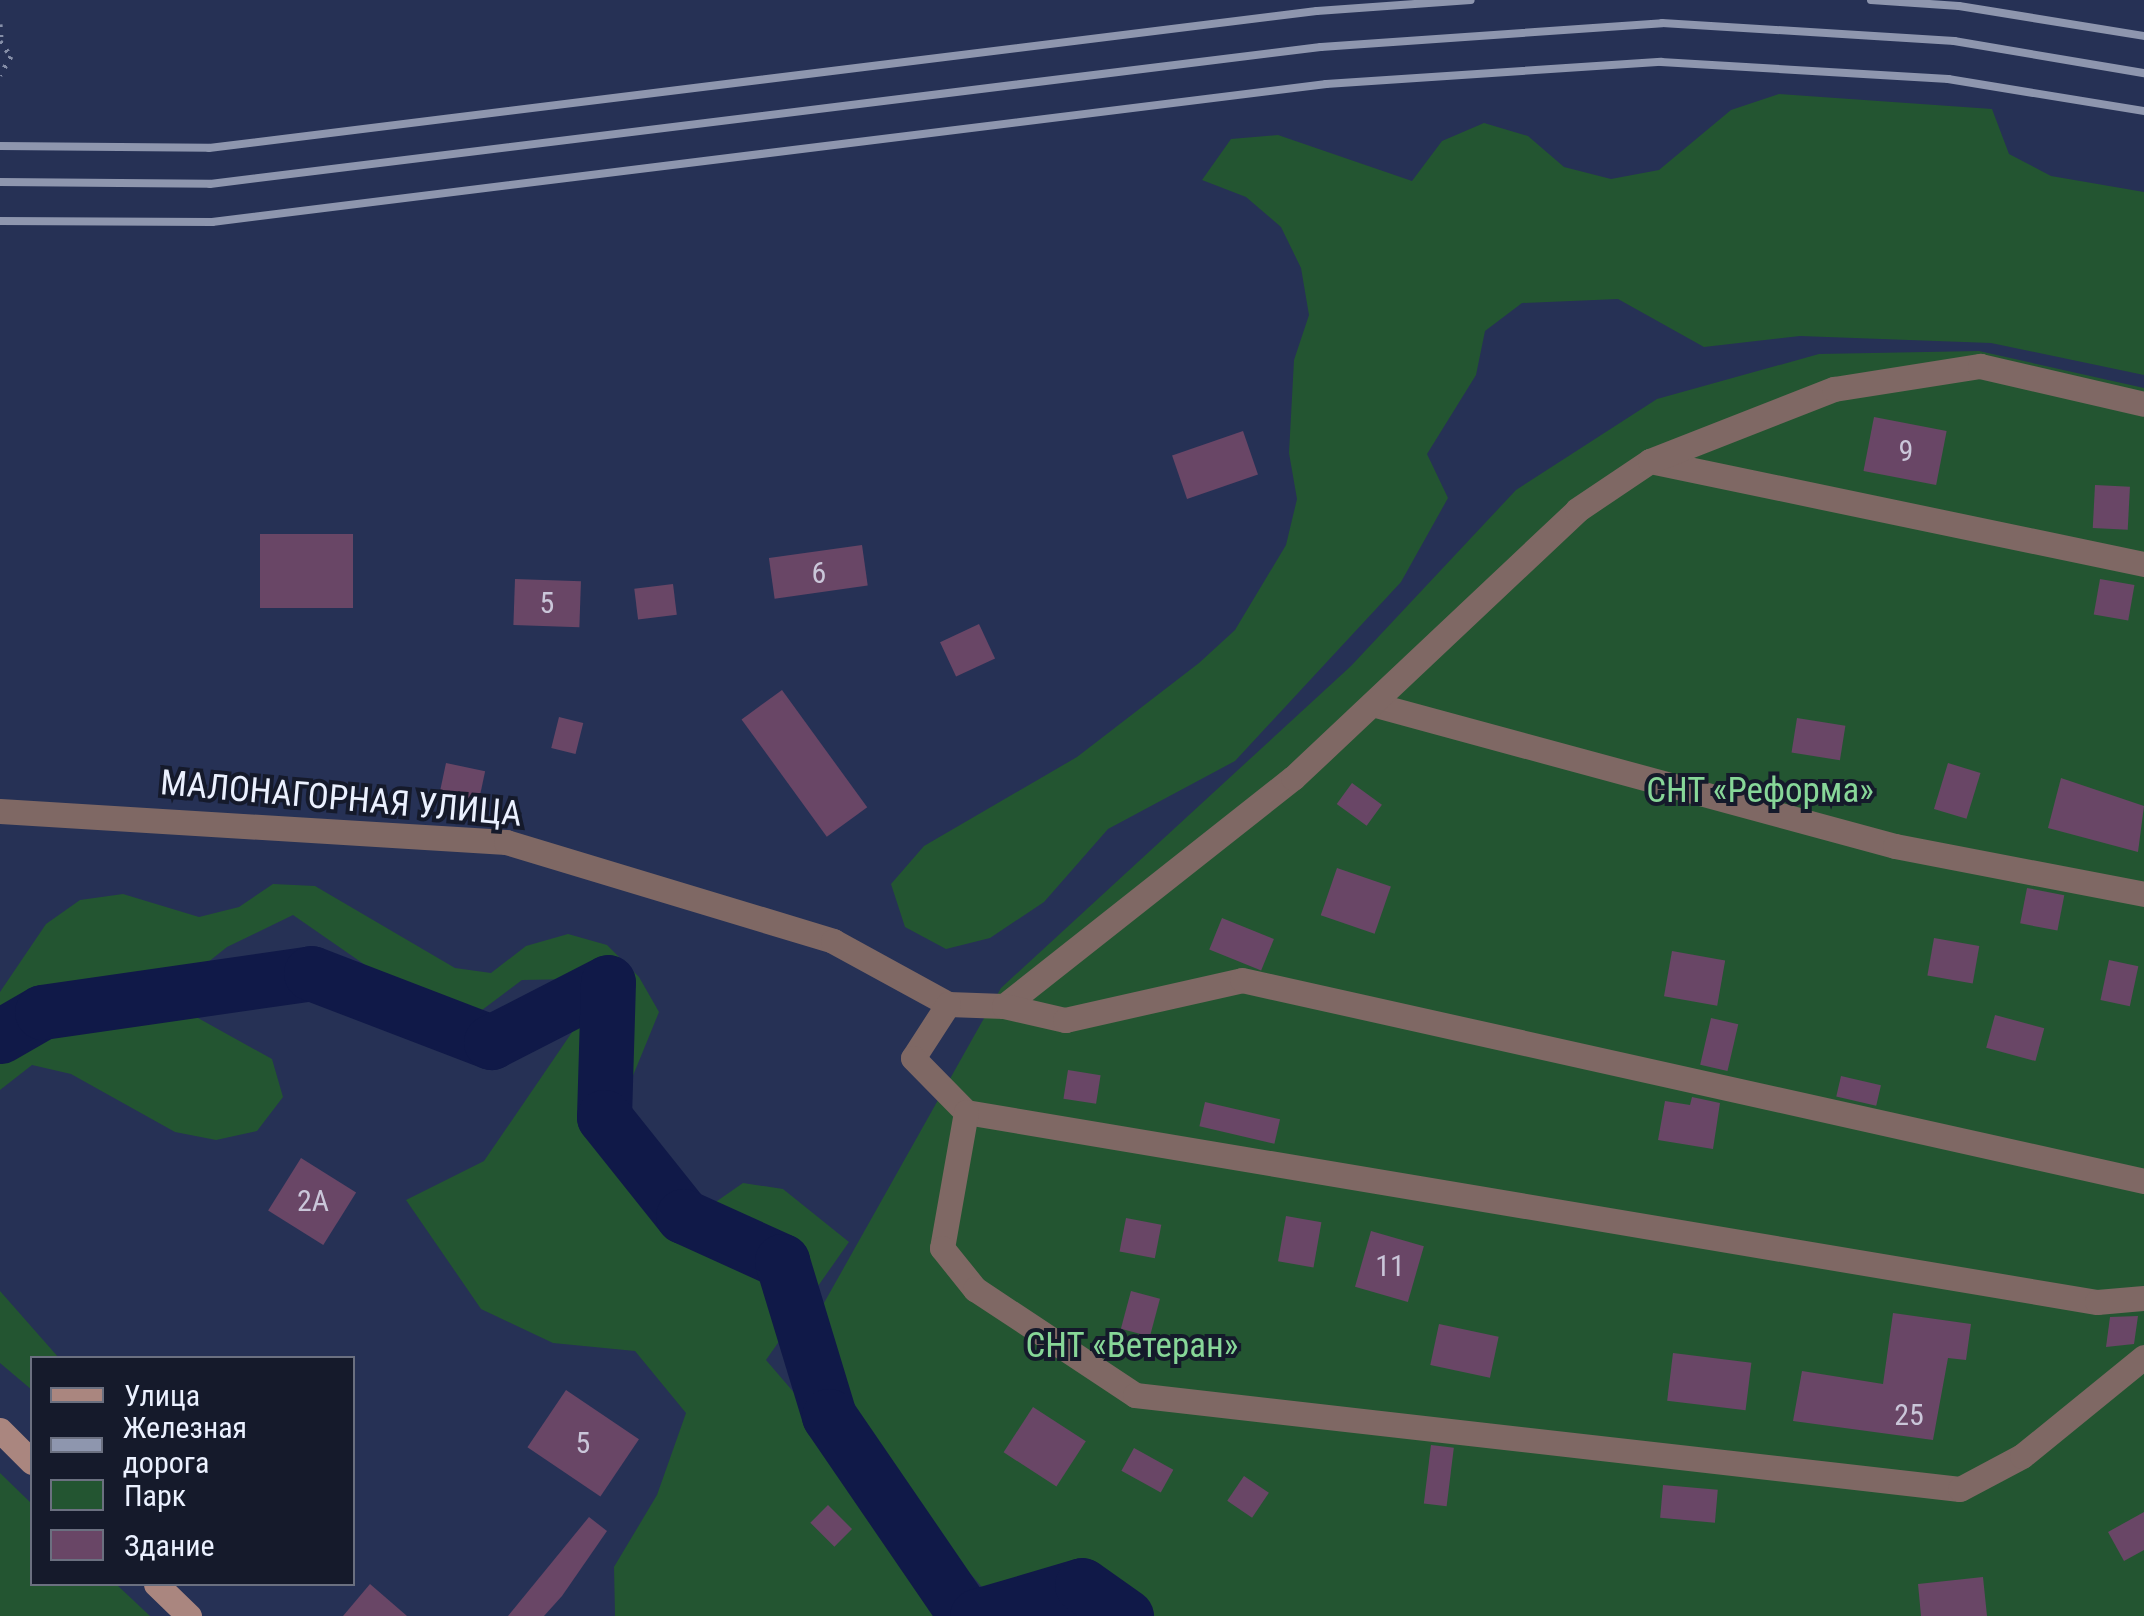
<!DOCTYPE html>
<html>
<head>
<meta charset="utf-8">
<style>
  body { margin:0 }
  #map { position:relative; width:2144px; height:1616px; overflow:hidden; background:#263155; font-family:"Roboto Condensed",sans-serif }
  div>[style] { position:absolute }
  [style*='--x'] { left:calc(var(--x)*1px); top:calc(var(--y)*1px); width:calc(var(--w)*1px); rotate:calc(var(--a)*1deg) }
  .green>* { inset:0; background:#235531 }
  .river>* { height:55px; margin:-27.5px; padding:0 27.5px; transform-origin:27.5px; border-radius:27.5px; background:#101948 }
  .building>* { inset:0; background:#694666; transform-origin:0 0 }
  .path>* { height:5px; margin-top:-2.5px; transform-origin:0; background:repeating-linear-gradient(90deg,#858ea7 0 2.5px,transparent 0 10.5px) }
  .minor>* { height:25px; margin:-12.5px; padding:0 12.5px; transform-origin:12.5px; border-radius:12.5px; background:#7f6864 }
  .secondary>* { height:25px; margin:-12.5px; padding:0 12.5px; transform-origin:12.5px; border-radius:12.5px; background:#aa867f }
  .rail>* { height:8px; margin:-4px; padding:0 4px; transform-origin:4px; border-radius:4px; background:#8e96ae }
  span { translate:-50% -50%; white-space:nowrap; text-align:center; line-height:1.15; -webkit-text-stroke:8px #151a2b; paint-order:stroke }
  .number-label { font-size:30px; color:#cac6d9 }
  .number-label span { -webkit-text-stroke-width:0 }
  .park-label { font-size:35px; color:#87d798 }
  .street-label { font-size:35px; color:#ebf1ff }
  .legend { position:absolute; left:30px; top:1356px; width:325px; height:230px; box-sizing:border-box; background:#151a2b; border:2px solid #6b7080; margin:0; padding:12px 18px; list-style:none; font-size:30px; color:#ebf1ff }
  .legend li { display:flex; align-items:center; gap:20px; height:50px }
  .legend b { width:50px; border:2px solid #6b7080 }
</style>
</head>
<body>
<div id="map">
  <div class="green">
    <i style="clip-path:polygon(1779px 94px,1992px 109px,2009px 154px,2051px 176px,2144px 192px,2144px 375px,1991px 343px,1800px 336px,1704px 347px,1618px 299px,1522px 303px,1485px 331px,1476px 375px,1427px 454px,1448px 498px,1401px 582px,1235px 761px,1108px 829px,1044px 902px,990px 938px,946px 949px,905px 927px,891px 884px,924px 846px,1077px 757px,1199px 663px,1235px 630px,1286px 545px,1297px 499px,1289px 453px,1294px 360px,1309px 315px,1301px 268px,1281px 227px,1246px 197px,1202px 180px,1231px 139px,1278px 135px,1412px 181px,1442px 141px,1484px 123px,1528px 136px,1564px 167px,1611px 179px,1659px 170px,1731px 110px)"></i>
    <i style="clip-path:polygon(1979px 351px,2144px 388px,2144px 1616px,1079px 1616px,982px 1587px,788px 1367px,1001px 988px,1351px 666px,1516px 490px,1657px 399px,1819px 354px)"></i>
    <i style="clip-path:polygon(273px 884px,315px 886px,455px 968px,491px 973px,526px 946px,568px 934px,607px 945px,639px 977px,659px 1012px,628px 1088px,636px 1171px,665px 1204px,707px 1208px,743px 1183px,783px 1189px,849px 1242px,766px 1360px,986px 1616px,615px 1616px,614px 1567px,657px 1495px,686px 1413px,635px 1351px,553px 1343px,481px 1309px,406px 1200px,484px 1161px,579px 1022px,576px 979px,522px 980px,474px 1016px,394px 985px,293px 915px,227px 947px,187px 979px,198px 1018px,272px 1059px,283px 1097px,257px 1131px,216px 1140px,175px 1132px,71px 1074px,32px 1065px,0 1090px,0 992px,46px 924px,80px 900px,123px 894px,199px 917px,239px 907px)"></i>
    <i style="clip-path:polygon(0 1291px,59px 1358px,32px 1358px,32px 1390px,0 1363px)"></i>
    <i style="clip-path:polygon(0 1473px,32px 1504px,32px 1584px,116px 1584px,150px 1616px,0 1616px)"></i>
  </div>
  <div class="river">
    <i style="--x:0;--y:1036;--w:48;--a:-29.7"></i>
    <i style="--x:42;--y:1012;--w:272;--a:-8.2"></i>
    <i style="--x:311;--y:973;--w:193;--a:21"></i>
    <i style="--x:491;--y:1042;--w:131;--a:-27.1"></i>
    <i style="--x:608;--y:982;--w:135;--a:91.7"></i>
    <i style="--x:604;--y:1117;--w:127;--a:51.4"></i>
    <i style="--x:683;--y:1216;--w:109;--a:24.4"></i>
    <i style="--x:782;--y:1261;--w:162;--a:73.1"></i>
    <i style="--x:829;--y:1416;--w:242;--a:55.6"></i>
    <i style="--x:977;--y:1616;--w:109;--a:-16.4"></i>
    <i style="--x:1082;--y:1585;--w:54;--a:35.2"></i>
  </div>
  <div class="building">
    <i style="left:1874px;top:417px;width:74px;height:55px;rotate:11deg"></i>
    <i style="left:1243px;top:431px;width:46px;height:75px;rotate:71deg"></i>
    <i style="left:2095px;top:485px;width:35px;height:43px;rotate:3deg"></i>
    <i style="left:260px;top:534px;width:93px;height:74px"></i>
    <i style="left:862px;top:545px;width:41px;height:94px;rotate:82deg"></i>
    <i style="left:515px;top:579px;width:66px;height:46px;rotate:2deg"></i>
    <i style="left:2100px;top:579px;width:35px;height:36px;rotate:10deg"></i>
    <i style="left:673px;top:584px;width:31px;height:39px;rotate:83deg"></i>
    <i style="left:979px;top:624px;width:38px;height:43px;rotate:65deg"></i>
    <i style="left:782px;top:690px;width:145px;height:50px;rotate:54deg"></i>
    <i style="left:559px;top:717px;width:25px;height:32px;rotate:14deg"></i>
    <i style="left:1797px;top:718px;width:49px;height:35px;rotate:9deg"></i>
    <i style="left:446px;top:763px;width:40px;height:34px;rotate:12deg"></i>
    <i style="left:1948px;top:763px;width:34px;height:48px;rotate:17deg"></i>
    <i style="clip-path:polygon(2061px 778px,2144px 806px,2138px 852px,2048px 828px)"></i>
    <i style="left:1352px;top:783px;width:37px;height:26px;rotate:36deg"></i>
    <i style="left:1337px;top:868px;width:57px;height:50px;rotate:19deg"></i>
    <i style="left:2027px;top:888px;width:38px;height:36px;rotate:11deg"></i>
    <i style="left:1222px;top:918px;width:56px;height:34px;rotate:22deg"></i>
    <i style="left:1934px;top:938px;width:46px;height:38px;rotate:10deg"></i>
    <i style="left:1672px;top:951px;width:54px;height:46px;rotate:10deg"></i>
    <i style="left:2109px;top:960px;width:30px;height:41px;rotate:12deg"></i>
    <i style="left:1995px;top:1015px;width:51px;height:34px;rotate:15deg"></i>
    <i style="left:1711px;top:1018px;width:28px;height:48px;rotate:13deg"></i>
    <i style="left:1068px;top:1070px;width:33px;height:29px;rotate:9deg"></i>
    <i style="left:1841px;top:1076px;width:41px;height:21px;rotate:13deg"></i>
    <i style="clip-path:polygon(1692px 1097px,1720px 1103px,1713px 1149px,1658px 1140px,1665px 1101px,1690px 1105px)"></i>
    <i style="left:1205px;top:1102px;width:77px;height:25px;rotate:13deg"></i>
    <i style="left:301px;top:1158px;width:65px;height:62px;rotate:32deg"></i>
    <i style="left:1286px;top:1216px;width:36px;height:46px;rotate:10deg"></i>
    <i style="left:1126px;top:1218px;width:36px;height:34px;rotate:11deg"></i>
    <i style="left:1371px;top:1231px;width:55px;height:58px;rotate:16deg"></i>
    <i style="left:1131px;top:1291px;width:30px;height:39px;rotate:15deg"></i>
    <i style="clip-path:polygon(1893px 1313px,1971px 1324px,1966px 1360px,1948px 1358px,1933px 1440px,1793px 1421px,1802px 1371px,1883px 1384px)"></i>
    <i style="clip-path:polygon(2138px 1316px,2134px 1344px,2106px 1347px,2110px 1317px)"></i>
    <i style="left:1439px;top:1324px;width:61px;height:42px;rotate:12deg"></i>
    <i style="left:1673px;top:1353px;width:79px;height:48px;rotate:7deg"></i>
    <i style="left:566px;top:1390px;width:88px;height:69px;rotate:34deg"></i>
    <i style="left:1033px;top:1407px;width:63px;height:54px;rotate:33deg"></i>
    <i style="left:1431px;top:1445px;width:23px;height:59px;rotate:7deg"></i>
    <i style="left:1134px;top:1448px;width:45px;height:26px;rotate:29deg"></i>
    <i style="left:1244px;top:1476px;width:30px;height:30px;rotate:34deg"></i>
    <i style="left:1663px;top:1485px;width:55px;height:33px;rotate:5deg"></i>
    <i style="left:828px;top:1505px;width:34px;height:25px;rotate:45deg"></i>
    <i style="clip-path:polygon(2144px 1512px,2144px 1550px,2124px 1561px,2108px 1532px)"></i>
    <i style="clip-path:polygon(589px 1517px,607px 1531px,562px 1596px,544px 1616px,508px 1616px)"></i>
    <i style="clip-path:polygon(1983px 1577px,1987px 1616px,1921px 1616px,1918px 1584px)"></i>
    <i style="clip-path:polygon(370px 1584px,407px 1616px,343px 1616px)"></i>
  </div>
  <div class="path">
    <i style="--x:0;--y:24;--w:16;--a:86"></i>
    <i style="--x:0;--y:41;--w:19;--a:54"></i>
    <i style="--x:11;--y:56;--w:22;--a:120"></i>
  </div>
  <div class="minor">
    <i style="--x:1650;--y:461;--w:505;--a:11.78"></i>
    <i style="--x:1372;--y:704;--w:542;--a:15.19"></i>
    <i style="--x:1895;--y:846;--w:254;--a:10.9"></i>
    <i style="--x:0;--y:811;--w:507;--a:3.51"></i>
    <i style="--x:506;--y:842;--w:342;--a:16.8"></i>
    <i style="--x:833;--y:941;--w:131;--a:28.7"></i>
    <i style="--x:948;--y:1004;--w:56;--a:2"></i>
    <i style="--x:1004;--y:1006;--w:368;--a:-38.3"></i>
    <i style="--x:1293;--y:778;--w:390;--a:-43.3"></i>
    <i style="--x:1577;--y:510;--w:88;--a:-33.9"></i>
    <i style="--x:1650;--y:461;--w:198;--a:-21.4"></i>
    <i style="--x:1834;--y:389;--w:148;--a:-9"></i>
    <i style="--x:1980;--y:366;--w:168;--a:13"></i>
    <i style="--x:948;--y:1004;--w:64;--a:122.9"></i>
    <i style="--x:913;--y:1058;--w:76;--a:45.5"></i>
    <i style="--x:966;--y:1112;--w:1147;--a:9.54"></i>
    <i style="--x:2097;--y:1302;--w:47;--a:-4.9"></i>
    <i style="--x:1004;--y:1006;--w:63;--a:12.9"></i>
    <i style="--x:1065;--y:1020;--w:181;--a:-12.7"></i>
    <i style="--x:1242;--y:980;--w:924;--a:12.56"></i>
    <i style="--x:966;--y:1112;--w:138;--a:100"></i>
    <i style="--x:942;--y:1248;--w:53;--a:51.2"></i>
    <i style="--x:975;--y:1289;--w:192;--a:33.5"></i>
    <i style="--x:1135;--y:1395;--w:830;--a:6.5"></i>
    <i style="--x:1960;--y:1489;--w:70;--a:-28"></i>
    <i style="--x:2022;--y:1456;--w:157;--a:-39.1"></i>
  </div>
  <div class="secondary">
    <i style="--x:0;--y:1430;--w:45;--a:45"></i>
    <i style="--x:156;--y:1584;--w:46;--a:44.1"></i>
  </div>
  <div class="rail">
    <i style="--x:1871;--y:0;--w:88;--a:3.9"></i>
    <i style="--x:1959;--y:6;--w:187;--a:9.2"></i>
    <i style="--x:0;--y:146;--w:209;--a:0.5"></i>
    <i style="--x:209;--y:148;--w:1116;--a:-7.05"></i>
    <i style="--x:1317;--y:11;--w:154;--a:-4.1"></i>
    <i style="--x:0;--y:182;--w:210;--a:0.5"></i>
    <i style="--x:210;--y:184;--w:1119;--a:-7.03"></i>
    <i style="--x:1321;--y:47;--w:342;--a:-4"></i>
    <i style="--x:1662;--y:23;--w:293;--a:3.5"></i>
    <i style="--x:1954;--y:41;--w:193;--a:9.6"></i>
    <i style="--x:0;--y:221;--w:212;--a:0.3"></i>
    <i style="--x:212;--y:222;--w:1123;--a:-7.06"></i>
    <i style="--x:1326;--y:84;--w:336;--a:-3.8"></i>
    <i style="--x:1661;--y:62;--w:288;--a:3.4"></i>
    <i style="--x:1948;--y:79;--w:199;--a:9.3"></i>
  </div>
  <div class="number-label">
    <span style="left:1906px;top:451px">9</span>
    <span style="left:819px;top:573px">6</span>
    <span style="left:547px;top:603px">5</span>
    <span style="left:313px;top:1201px">2А</span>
    <span style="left:1390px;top:1266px">11</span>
    <span style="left:1909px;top:1415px">25</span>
    <span style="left:583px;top:1443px">5</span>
  </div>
  <div class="park-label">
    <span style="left:1760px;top:791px">СНТ «Реформа»</span>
    <span style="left:1132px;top:1346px">СНТ «Ветеран»</span>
  </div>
  <div class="street-label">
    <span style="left:341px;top:799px;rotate:5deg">МАЛОНАГОРНАЯ УЛИЦА</span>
  </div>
  <ul class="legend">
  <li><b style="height:12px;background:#aa867f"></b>Улица</li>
  <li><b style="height:12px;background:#8e96ae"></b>Железная дорога</li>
  <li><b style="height:28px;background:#235531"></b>Парк</li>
  <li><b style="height:28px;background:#694666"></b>Здание</li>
  </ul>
</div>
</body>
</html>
